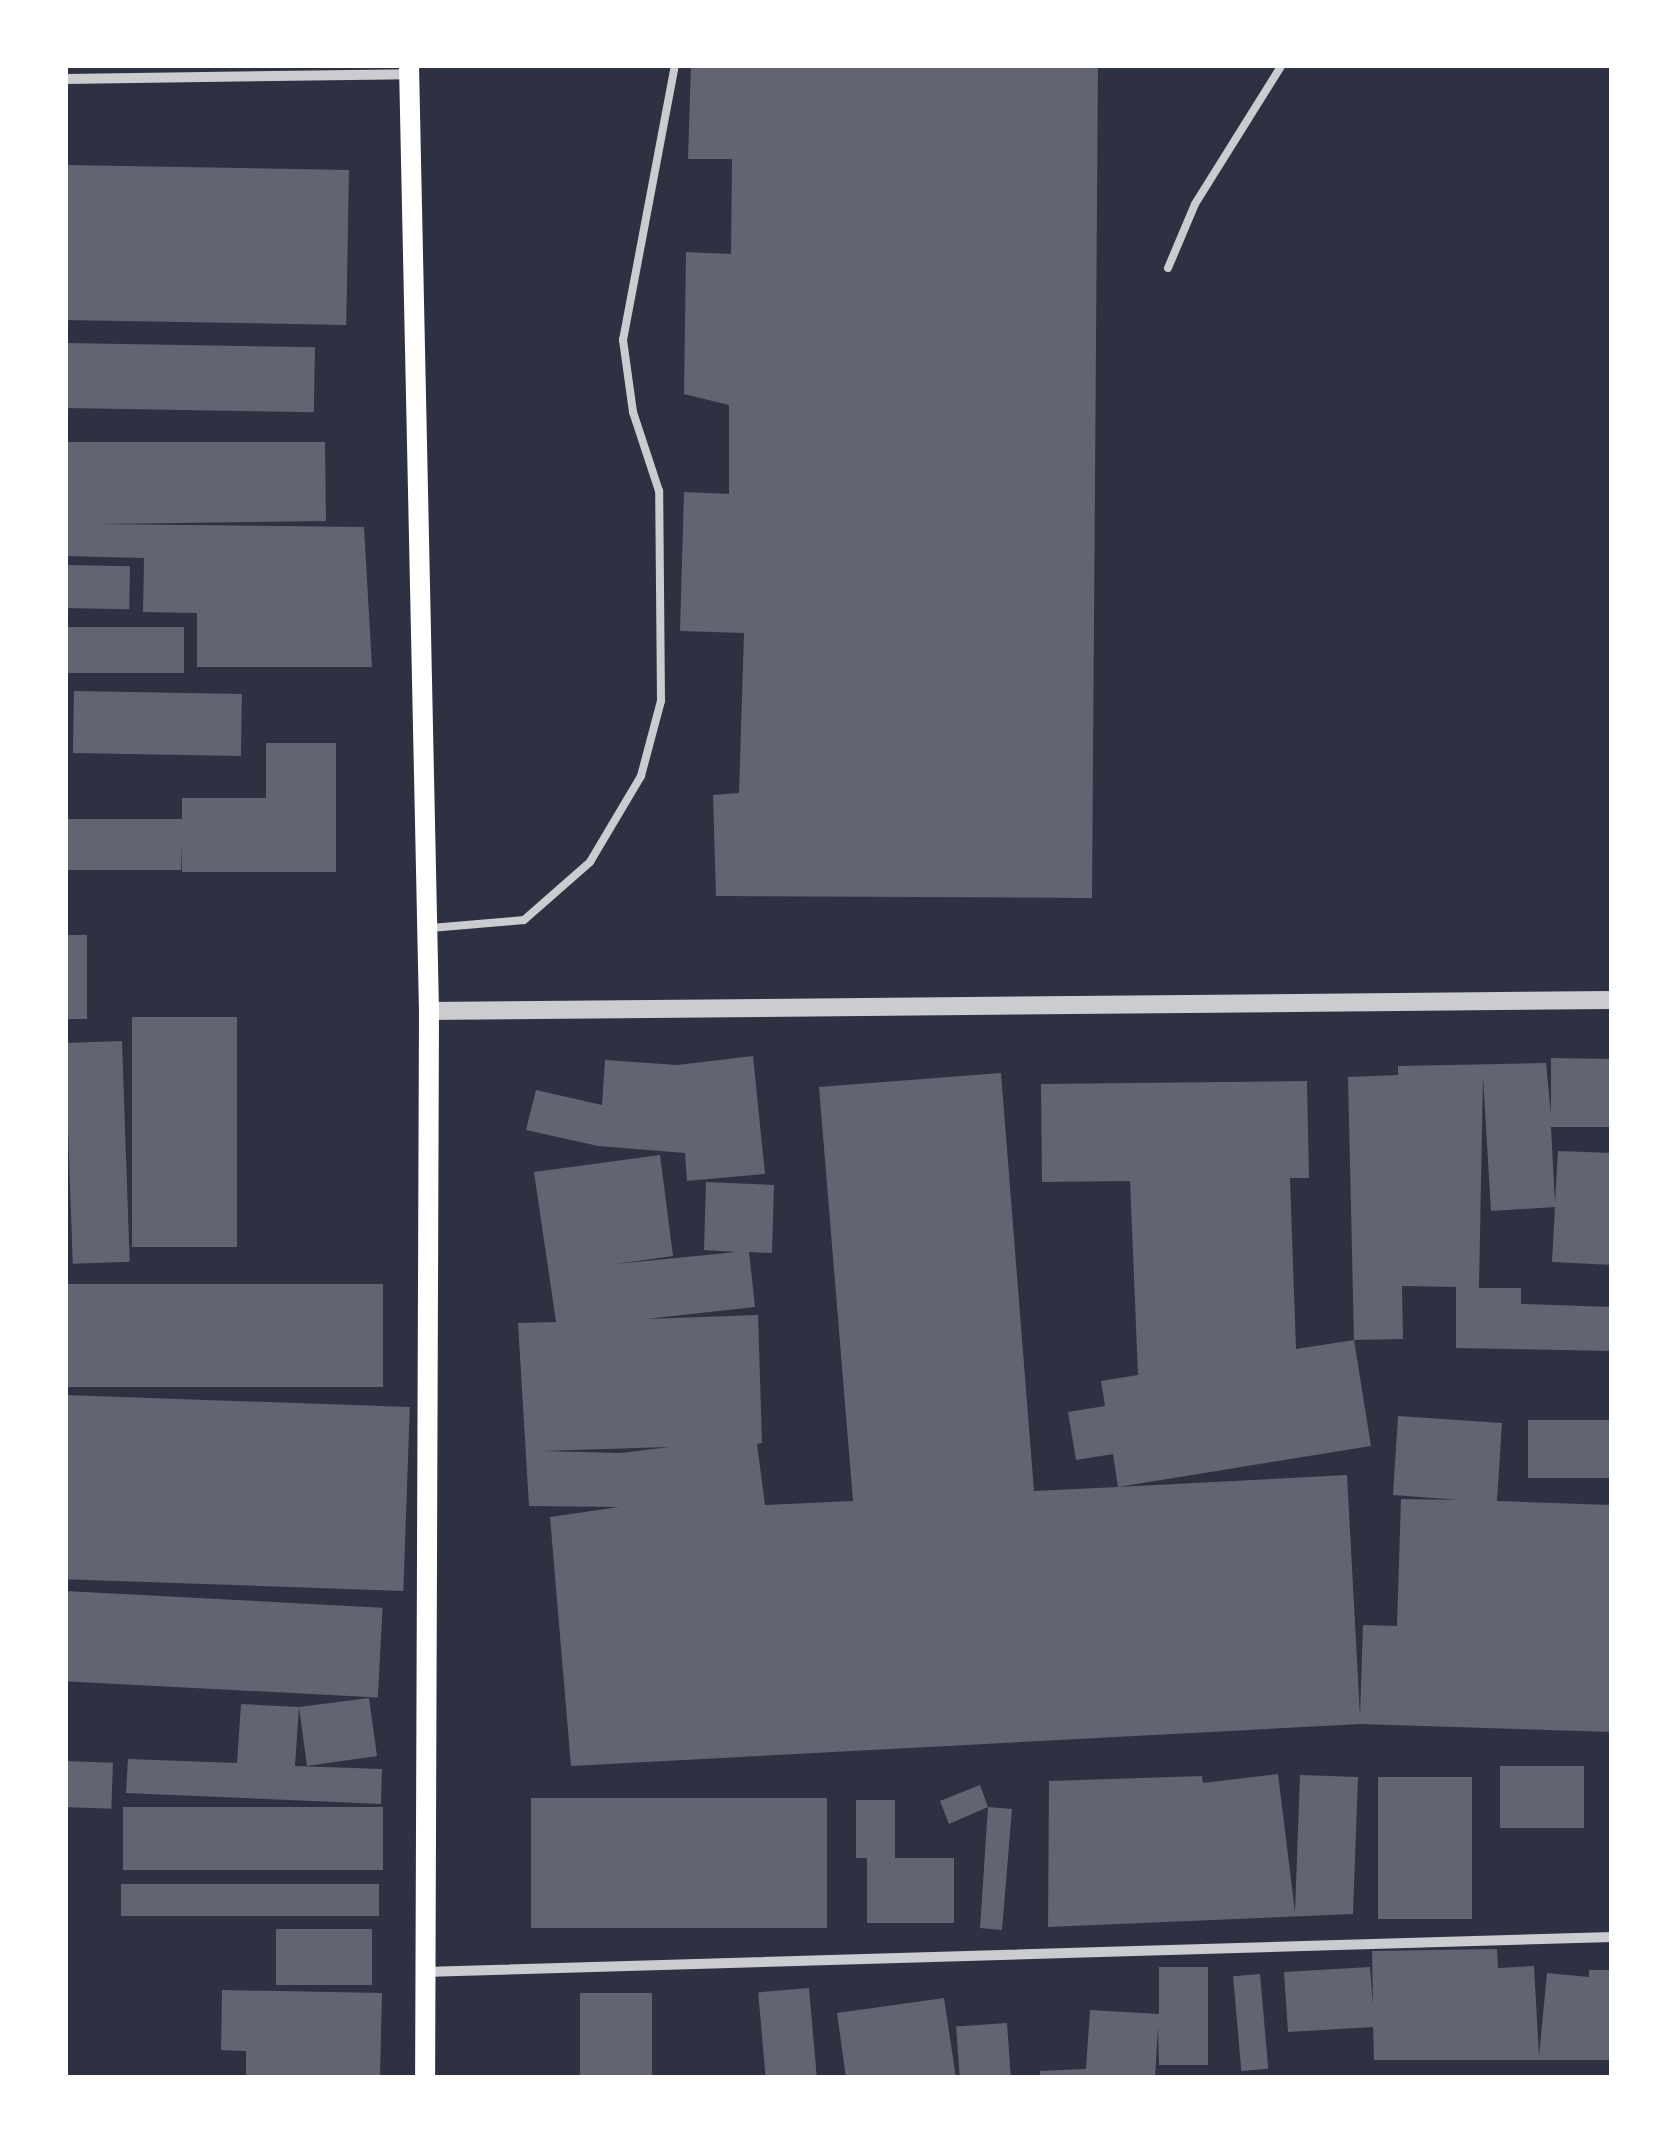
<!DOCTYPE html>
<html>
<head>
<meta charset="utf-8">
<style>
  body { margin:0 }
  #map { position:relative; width:1677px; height:2143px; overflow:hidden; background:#2d3142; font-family:"Noto Serif",serif }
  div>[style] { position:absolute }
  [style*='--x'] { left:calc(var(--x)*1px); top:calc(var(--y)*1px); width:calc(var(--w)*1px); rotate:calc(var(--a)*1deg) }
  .building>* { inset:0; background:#626471; transform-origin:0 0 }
  .service>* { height:8px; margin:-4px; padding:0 4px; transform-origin:4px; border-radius:4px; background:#caccd0 }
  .minor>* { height:10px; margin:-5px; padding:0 5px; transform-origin:5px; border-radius:5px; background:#caccd0 }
  .tertiary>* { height:18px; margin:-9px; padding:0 9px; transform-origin:9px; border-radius:9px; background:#caccd0 }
  .secondary>* { height:20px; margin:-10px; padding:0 10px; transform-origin:10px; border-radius:10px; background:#fff }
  span { translate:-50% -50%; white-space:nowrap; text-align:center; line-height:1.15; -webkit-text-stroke:8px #fff; paint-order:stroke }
  .frame { position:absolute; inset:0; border:68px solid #fff; pointer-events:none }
</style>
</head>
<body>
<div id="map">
  <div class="building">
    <i style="clip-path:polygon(691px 65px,1098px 65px,1092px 898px,716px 896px,713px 795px,739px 793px,744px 633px,680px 631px,684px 492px,729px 494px,729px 405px,684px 394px,686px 252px,731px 254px,732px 159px,688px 159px)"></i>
    <i style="left:65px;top:165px;width:284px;height:155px;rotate:1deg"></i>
    <i style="left:65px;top:343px;width:250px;height:65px;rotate:1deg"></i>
    <i style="clip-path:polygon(65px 442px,325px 442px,326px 521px,100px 524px,364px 527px,372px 667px,197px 667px,197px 613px,143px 612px,144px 558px,65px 556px)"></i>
    <i style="left:65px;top:565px;width:65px;height:43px;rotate:1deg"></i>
    <i style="left:65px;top:627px;width:119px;height:46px"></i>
    <i style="left:74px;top:691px;width:168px;height:62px;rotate:1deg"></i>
    <i style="clip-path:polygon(266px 743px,336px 743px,336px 872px,182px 872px,182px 845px,181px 870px,65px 870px,65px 819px,182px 819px,182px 798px,266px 798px)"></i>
    <i style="left:65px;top:935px;width:22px;height:84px"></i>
    <i style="left:132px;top:1017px;width:105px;height:230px"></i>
    <i style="left:122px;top:1041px;width:221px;height:57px;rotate:88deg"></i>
    <i style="clip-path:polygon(753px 1056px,765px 1174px,687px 1181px,685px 1153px,598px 1146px,526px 1130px,536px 1090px,602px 1105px,605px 1060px,677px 1065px)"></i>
    <i style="clip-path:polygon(1551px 1058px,1612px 1059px,1612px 1127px,1551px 1127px,1555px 1203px,1558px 1151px,1612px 1153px,1612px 1265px,1552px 1262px,1555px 1207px,1491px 1211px,1483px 1077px,1479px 1288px,1521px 1288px,1521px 1304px,1612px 1307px,1612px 1351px,1456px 1348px,1456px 1287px,1402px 1286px,1403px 1339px,1354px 1340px,1348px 1077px,1398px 1075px,1398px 1066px,1546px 1063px,1551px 1115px)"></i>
    <i style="clip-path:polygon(evenodd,1001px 1073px,1034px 1491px,1118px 1487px,1113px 1454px,1076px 1460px,1068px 1412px,1105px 1406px,1101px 1381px,1138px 1375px,1130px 1181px,1042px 1182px,1041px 1084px,1307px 1081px,1309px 1178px,1290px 1178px,1296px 1349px,1354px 1340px,1371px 1446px,1118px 1487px,1347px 1475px,1360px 1716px,1363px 1625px,1397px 1626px,1401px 1499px,1460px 1500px,1393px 1495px,1398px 1416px,1502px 1423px,1497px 1501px,1612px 1505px,1612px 1732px,1360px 1724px,571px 1766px,550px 1517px,619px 1507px,529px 1506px,518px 1323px,556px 1322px,534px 1172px,660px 1155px,673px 1256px,615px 1264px,737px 1252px,704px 1250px,706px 1182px,774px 1185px,772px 1253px,749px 1252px,755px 1307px,646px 1319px,758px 1315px,762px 1443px,757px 1444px,765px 1505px,853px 1501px,819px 1087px,1001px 1073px,669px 1447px,621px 1453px,542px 1451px,669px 1447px)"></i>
    <i style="left:65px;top:1284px;width:318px;height:103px"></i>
    <i style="left:65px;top:1395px;width:345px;height:184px;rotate:2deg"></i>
    <i style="left:1528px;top:1420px;width:84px;height:58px"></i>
    <i style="left:65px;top:1591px;width:318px;height:90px;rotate:3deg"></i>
    <i style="clip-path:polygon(369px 1698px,377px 1756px,307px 1766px,299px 1707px,295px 1766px,382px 1769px,381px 1804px,126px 1793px,128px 1759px,237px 1763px,241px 1704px,299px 1707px)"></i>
    <i style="left:65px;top:1761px;width:48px;height:46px;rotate:2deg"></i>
    <i style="left:1500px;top:1766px;width:84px;height:62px"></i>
    <i style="clip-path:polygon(1278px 1774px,1295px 1912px,1300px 1775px,1358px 1777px,1353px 1914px,1048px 1927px,1049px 1781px,1202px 1776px,1203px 1783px)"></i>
    <i style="left:1378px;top:1777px;width:94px;height:142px"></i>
    <i style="clip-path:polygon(980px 1785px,988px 1807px,1012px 1809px,1002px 1930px,980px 1928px,988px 1807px,949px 1824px,940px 1801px)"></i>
    <i style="left:531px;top:1798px;width:296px;height:130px"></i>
    <i style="clip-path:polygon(856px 1800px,895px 1800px,895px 1858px,954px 1858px,954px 1923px,867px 1923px,867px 1858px,856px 1858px)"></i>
    <i style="left:123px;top:1807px;width:260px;height:63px"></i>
    <i style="left:121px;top:1884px;width:258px;height:32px"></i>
    <i style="left:372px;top:1929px;width:56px;height:96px;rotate:90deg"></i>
    <i style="clip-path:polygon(1497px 1949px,1498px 1968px,1534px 1966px,1539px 2056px,1547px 1973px,1589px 1977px,1589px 1970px,1612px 1970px,1612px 2060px,1374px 2060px,1373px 2027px,1288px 2032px,1284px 1972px,1370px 1967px,1373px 2006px,1372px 1951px)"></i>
    <i style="clip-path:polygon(1159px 1967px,1208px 1967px,1208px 2065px,1159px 2065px,1158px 2027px,1155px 2078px,1040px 2078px,1040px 2071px,1086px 2069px,1090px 2010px,1159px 2014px)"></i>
    <i style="left:1260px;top:1974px;width:95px;height:27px;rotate:85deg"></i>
    <i style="left:809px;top:1988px;width:90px;height:51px;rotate:85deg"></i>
    <i style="clip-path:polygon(222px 1990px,382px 1993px,380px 2078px,246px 2078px,246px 2051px,221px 2050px)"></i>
    <i style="left:580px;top:1993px;width:72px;height:85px"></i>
    <i style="clip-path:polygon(944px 1998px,956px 2078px,846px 2078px,837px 2013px)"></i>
    <i style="left:1007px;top:2023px;width:55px;height:51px;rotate:86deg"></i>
  </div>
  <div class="service">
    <i style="--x:1168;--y:268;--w:69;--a:-67.1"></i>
    <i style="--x:1195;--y:204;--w:164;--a:-58"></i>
    <i style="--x:431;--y:928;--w:93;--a:-4.9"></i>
    <i style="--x:524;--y:920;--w:88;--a:-41.3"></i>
    <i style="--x:590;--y:862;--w:100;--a:-59.3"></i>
    <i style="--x:641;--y:776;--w:78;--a:-75.1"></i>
    <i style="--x:661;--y:701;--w:210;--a:-90.5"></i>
    <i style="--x:659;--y:491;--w:83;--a:-108.2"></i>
    <i style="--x:633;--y:412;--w:73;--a:-97.9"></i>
    <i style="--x:623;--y:340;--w:280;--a:-79.3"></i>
  </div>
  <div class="minor">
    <i style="--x:65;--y:79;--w:344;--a:-0.8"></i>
    <i style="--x:424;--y:1972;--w:1189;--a:-1.69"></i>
  </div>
  <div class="tertiary">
    <i style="--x:429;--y:1011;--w:1183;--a:-0.53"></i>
  </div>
  <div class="secondary">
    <i style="--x:409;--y:65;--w:946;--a:88.79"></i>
    <i style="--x:429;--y:1011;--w:1067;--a:90.21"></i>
  </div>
  <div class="frame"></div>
</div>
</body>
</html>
